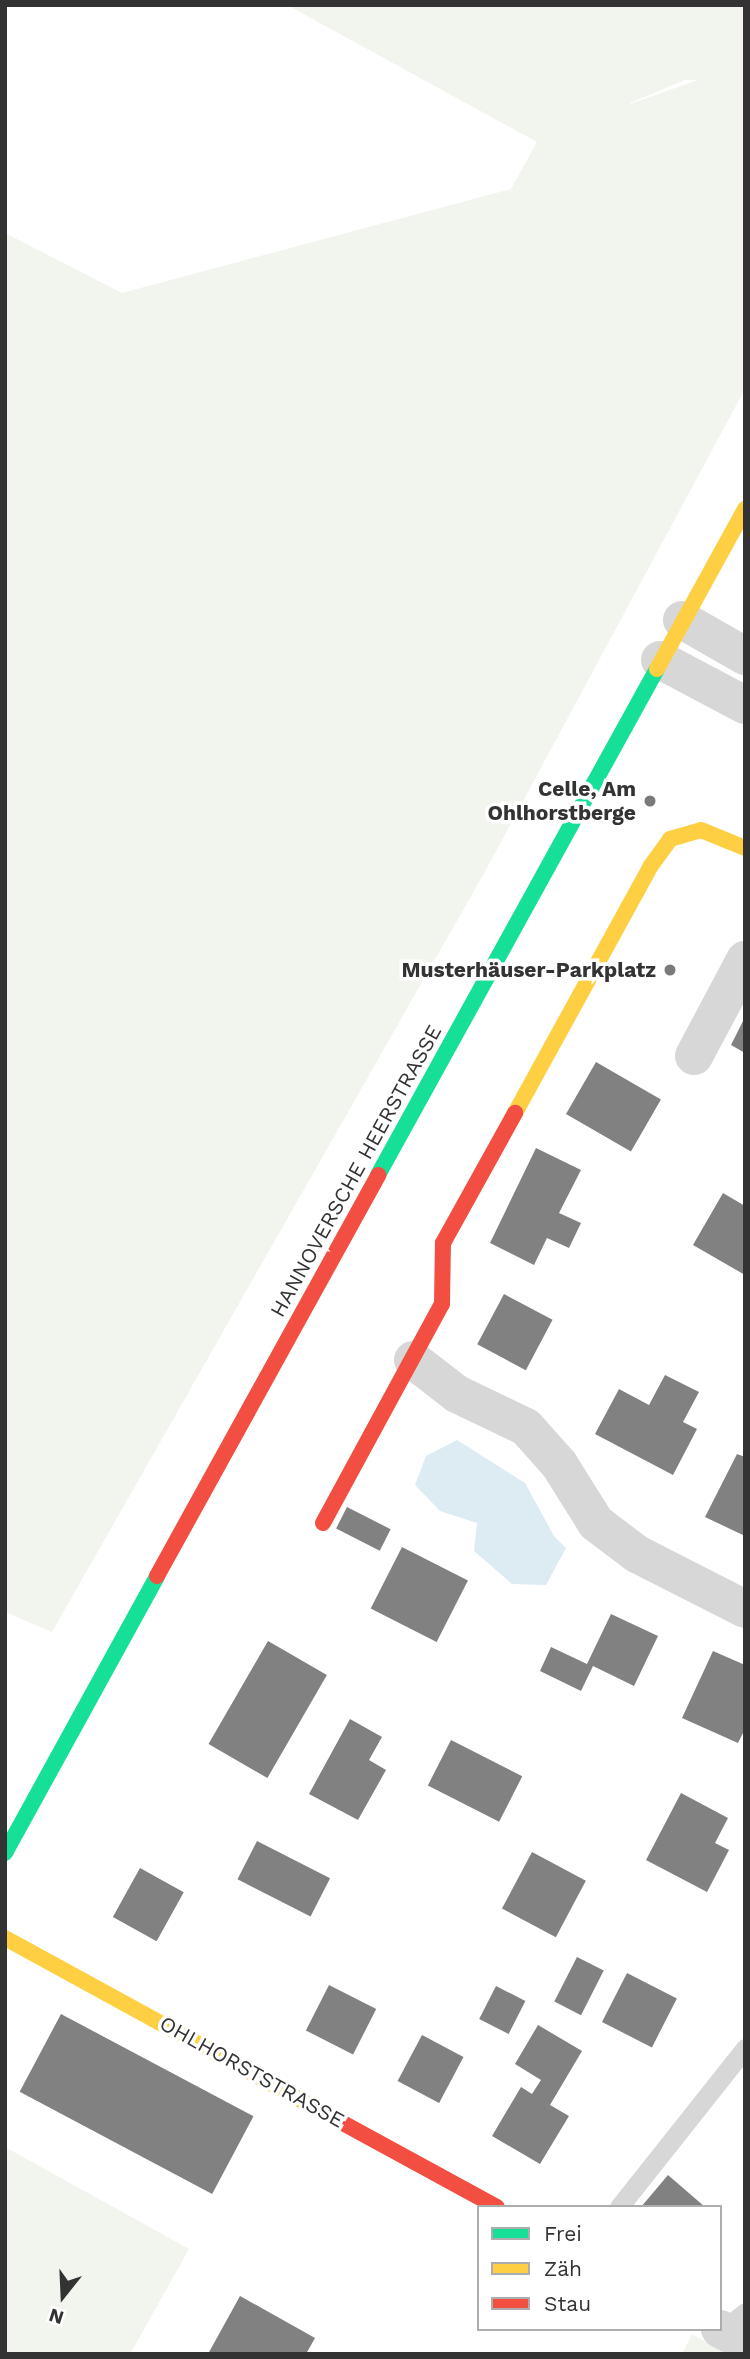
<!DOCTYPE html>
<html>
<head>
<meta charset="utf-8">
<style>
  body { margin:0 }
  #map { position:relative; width:750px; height:2359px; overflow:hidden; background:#fff; font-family:"Work Sans",sans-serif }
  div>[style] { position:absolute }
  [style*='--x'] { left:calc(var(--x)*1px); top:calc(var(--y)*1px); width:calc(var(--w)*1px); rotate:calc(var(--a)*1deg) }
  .green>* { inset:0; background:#f1f5ed }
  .water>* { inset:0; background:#ddebf3 }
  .building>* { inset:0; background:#818181; transform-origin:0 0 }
  .lane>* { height:19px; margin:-9.5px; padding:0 9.5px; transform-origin:9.5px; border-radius:9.5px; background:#d7d7d7 }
  .street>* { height:38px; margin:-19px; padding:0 19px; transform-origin:19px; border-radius:19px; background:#d7d7d7 }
  .fast>* { height:16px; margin:-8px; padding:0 8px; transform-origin:8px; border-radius:8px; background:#16e098 }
  .slow>* { height:16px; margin:-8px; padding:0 8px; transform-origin:8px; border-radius:8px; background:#ffcf43 }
  .jam>* { height:16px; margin:-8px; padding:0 8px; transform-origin:8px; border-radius:8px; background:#f24e42 }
  .dots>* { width:19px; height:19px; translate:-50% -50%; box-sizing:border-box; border:4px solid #fff; border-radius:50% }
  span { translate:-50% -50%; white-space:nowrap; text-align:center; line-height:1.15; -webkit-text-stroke:7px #fff; paint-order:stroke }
  .poi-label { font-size:21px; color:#333; font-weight:700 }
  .right { translate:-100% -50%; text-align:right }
  .street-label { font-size:21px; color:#333 }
  .frame { position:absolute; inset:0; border:7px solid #333; pointer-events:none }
  .legend { position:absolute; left:477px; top:2205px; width:245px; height:126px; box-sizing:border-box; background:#fff; border:2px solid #adadad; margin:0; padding:9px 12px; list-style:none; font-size:21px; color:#333 }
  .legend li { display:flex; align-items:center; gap:14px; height:35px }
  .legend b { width:35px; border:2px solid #adadad }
  .north { position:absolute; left:28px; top:2261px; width:70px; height:70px; -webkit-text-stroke:5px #fff; paint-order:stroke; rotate:198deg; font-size:19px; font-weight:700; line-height:28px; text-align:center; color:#333 }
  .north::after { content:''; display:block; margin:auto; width:24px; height:32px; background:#333; clip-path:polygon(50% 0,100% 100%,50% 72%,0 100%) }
</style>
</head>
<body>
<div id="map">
  <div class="green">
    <i style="clip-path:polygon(evenodd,287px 5px,745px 5px,745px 389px,487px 868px,52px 1632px,5px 1612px,5px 233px,122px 293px,511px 189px,537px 142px,287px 5px,685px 80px,698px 80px,630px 104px,630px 103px,685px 80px)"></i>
    <i style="clip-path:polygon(5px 2147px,189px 2249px,130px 2354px,5px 2354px)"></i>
    <i style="clip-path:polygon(692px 2334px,727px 2354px,682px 2354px)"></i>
  </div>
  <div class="water">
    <i style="clip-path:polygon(457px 1440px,525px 1483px,554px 1536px,566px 1548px,546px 1585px,512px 1584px,474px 1551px,477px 1523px,440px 1511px,415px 1485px,426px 1456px)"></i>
  </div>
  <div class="building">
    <i style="clip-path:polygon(745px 1017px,745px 1053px,731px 1045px)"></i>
    <i style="left:596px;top:1062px;width:75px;height:60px;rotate:30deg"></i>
    <i style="clip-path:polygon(536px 1148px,581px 1170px,559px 1213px,581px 1223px,569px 1248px,547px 1238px,534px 1265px,490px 1243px)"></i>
    <i style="clip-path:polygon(723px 1193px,745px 1206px,745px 1275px,693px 1245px)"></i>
    <i style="left:504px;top:1294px;width:55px;height:57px;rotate:28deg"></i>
    <i style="clip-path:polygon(665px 1375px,699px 1392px,683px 1422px,697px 1429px,673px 1475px,595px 1434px,619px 1389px,649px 1405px)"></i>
    <i style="clip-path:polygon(737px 1454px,745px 1457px,745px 1536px,705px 1517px)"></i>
    <i style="left:347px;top:1507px;width:49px;height:24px;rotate:27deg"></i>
    <i style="left:402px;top:1547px;width:74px;height:69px;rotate:27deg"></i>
    <i style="clip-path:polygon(611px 1614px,658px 1636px,634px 1686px,593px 1666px,581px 1691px,540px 1671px,551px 1647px,587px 1664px)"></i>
    <i style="left:268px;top:1641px;width:68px;height:119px;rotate:30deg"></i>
    <i style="clip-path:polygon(713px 1651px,745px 1665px,745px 1729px,738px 1743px,682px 1718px)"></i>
    <i style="clip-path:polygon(350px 1719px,382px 1737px,369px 1760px,386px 1770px,358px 1820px,309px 1794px)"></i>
    <i style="left:451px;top:1740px;width:80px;height:51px;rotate:27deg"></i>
    <i style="clip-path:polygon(681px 1793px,728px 1818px,715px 1843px,729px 1850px,707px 1892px,646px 1860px)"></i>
    <i style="left:257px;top:1841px;width:82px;height:43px;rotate:27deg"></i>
    <i style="left:532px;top:1852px;width:61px;height:64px;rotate:28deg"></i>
    <i style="left:140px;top:1868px;width:50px;height:56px;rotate:29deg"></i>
    <i style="left:577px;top:1957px;width:30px;height:50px;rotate:27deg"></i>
    <i style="left:627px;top:1973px;width:56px;height:55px;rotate:27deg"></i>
    <i style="left:329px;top:1985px;width:53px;height:51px;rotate:27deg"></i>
    <i style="left:496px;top:1986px;width:33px;height:37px;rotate:27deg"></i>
    <i style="left:61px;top:2014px;width:218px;height:88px;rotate:28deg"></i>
    <i style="clip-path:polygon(538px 2025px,582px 2051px,550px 2105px,569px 2116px,540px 2164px,492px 2136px,521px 2087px,532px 2094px,541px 2080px,515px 2064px)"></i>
    <i style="left:422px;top:2035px;width:47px;height:52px;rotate:28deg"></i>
    <i style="clip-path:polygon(668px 2175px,705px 2207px,641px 2207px)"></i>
    <i style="clip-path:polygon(240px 2296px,315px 2338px,306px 2354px,208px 2354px)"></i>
  </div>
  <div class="lane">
    <i style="--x:619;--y:2207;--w:203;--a:-51.6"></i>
    <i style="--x:723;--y:2330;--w:28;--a:-39"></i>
  </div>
  <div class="street">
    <i style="--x:682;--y:620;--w:73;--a:29.7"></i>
    <i style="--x:660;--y:660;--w:96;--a:27.9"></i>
    <i style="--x:694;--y:1056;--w:109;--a:-62"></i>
    <i style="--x:413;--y:1360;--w:56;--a:37.7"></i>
    <i style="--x:457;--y:1394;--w:76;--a:25.6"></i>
    <i style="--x:526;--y:1427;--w:50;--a:48.3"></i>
    <i style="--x:559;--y:1464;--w:70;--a:57.9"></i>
    <i style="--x:596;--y:1523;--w:51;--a:37.1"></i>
    <i style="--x:637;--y:1554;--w:121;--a:27"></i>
    <i style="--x:720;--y:2329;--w:28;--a:27"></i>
  </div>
  <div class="fast">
    <i style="--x:378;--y:1175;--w:578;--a:-61.13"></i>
    <i style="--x:5;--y:1853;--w:316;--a:-61.2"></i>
  </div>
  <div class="slow">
    <i style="--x:657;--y:669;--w:183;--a:-61.2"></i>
    <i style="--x:515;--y:1113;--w:281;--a:-61.2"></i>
    <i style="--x:650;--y:867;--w:34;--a:-54"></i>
    <i style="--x:670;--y:839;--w:32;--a:-16"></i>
    <i style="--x:701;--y:830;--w:48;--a:22.2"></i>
    <i style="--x:5;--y:1938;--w:371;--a:28.7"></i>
  </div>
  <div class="jam">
    <i style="--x:323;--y:1523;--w:249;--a:-61.5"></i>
    <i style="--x:442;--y:1304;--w:61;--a:-89.1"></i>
    <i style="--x:443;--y:1243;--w:149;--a:-61"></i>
    <i style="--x:157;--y:1576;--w:458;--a:-61.1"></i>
    <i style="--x:330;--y:2116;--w:190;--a:28.6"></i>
  </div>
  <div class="dots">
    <i style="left:650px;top:801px;background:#7a7a7a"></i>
    <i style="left:670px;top:970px;background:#7a7a7a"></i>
  </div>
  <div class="poi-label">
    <span class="right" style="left:636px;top:801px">Celle, Am<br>Ohlhorstberge</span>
    <span class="right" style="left:656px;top:970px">Musterhäuser-Parkplatz</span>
  </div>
  <div class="street-label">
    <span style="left:356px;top:1171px;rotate:-61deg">HANNOVERSCHE HEERSTRASSE</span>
    <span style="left:252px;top:2072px;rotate:29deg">OHLHORSTSTRASSE</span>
  </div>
  <div class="frame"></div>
  <ul class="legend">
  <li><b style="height:9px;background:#16e098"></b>Frei</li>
  <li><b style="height:9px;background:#ffcf43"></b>Zäh</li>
  <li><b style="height:9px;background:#f24e42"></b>Stau</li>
  </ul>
  <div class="north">N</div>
</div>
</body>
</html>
